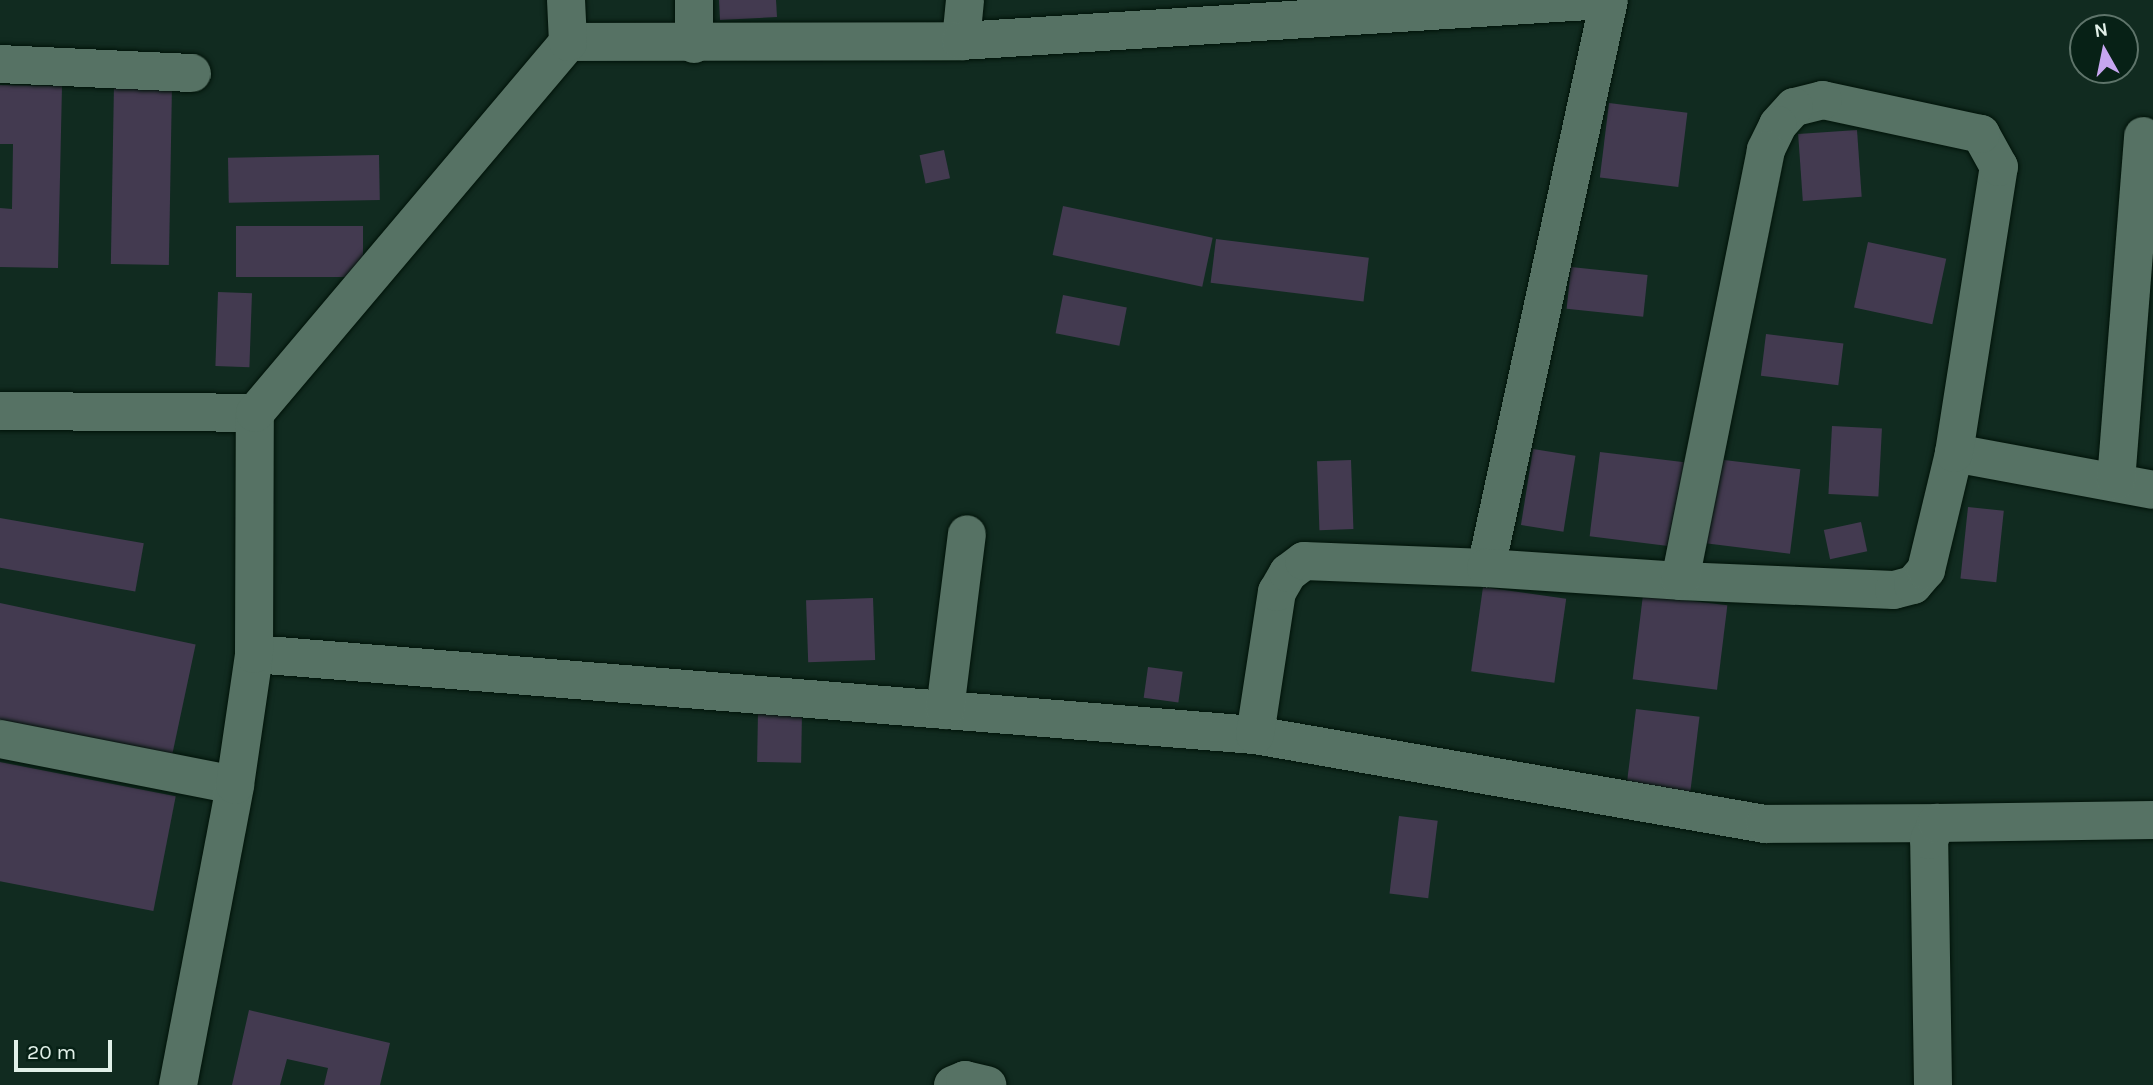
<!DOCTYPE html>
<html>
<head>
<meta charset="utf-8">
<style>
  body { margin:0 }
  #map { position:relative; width:2153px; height:1085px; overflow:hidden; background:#112b20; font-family:Karla,sans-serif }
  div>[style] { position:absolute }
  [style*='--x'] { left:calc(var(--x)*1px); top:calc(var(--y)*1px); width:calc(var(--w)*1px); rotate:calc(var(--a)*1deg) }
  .building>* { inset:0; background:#433a50; transform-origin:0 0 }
  .roads { filter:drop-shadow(0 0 2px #001309) drop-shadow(0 0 2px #001309) }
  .minor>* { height:38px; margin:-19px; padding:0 19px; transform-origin:19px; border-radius:19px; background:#567264 }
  span { translate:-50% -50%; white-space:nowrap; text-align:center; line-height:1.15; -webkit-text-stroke:7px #072116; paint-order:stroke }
  .north { position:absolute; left:2069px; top:14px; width:70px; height:70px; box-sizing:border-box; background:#072116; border:2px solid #5e746a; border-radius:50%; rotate:351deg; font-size:19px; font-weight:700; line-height:28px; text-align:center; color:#e1f0e8 }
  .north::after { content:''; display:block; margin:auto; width:24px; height:32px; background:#c6a6f0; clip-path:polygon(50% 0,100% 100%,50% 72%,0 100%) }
  .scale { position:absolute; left:14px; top:1040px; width:98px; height:32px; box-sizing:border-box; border:4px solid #e1f0e8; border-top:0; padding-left:9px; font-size:21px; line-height:24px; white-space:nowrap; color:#e1f0e8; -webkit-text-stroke:5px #072116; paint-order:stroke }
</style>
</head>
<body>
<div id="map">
  <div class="building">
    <i style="clip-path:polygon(719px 0,776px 0,777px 17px,720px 20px)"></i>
    <i style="left:114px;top:84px;width:58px;height:180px;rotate:1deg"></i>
    <i style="clip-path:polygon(0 85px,62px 86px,58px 268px,0 267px,0 208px,12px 209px,13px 144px,0 144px)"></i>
    <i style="left:1609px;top:103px;width:79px;height:75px;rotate:7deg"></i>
    <i style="left:1857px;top:130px;width:67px;height:59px;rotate:86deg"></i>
    <i style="left:944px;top:150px;width:29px;height:25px;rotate:78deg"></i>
    <i style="left:379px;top:155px;width:45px;height:151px;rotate:89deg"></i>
    <i style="left:1063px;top:206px;width:153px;height:50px;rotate:12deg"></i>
    <i style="left:363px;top:226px;width:51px;height:127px;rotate:90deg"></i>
    <i style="left:1216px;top:239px;width:154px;height:44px;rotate:7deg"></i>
    <i style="left:1868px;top:242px;width:80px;height:67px;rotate:12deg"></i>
    <i style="left:1571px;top:267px;width:77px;height:42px;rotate:6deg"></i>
    <i style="left:218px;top:292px;width:34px;height:74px;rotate:2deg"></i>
    <i style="left:1063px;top:295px;width:65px;height:39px;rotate:11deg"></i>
    <i style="left:1766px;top:334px;width:78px;height:42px;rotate:7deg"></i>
    <i style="left:1832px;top:426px;width:50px;height:68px;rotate:3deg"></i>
    <i style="left:1533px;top:449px;width:43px;height:77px;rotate:9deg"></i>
    <i style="left:1600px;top:452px;width:85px;height:85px;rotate:7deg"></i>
    <i style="left:1716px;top:459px;width:85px;height:85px;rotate:7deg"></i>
    <i style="left:1351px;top:460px;width:69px;height:34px;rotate:88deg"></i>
    <i style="left:1968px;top:507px;width:36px;height:72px;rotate:6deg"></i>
    <i style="left:0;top:518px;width:146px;height:49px;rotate:10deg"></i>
    <i style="left:1861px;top:522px;width:30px;height:38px;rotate:78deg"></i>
    <i style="left:1483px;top:587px;width:84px;height:85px;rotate:8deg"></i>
    <i style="left:1643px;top:595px;width:85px;height:85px;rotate:7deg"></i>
    <i style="left:873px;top:598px;width:62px;height:67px;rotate:88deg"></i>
    <i style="left:0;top:603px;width:200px;height:116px;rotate:12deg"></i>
    <i style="left:1148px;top:667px;width:35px;height:31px;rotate:8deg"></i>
    <i style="left:1636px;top:709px;width:64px;height:83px;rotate:7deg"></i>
    <i style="left:758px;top:712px;width:44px;height:50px;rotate:1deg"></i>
    <i style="left:0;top:762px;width:179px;height:117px;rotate:11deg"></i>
    <i style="left:1399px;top:816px;width:39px;height:78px;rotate:7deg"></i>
    <i style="clip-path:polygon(249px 1010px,390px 1043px,380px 1085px,324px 1085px,328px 1068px,287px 1059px,280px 1085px,232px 1085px)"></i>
  </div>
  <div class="roads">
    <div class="minor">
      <i style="--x:961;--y:41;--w:41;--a:-84.4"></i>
      <i style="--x:568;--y:42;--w:393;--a:-0.1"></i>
      <i style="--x:961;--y:41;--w:644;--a:-3.65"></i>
      <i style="--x:694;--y:44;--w:44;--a:-90"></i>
      <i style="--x:0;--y:64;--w:192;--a:2.7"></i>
      <i style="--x:0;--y:411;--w:255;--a:0.4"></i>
      <i style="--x:1954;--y:453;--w:202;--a:10.5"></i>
      <i style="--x:2116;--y:481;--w:346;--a:-85.5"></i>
      <i style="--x:1486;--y:568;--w:581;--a:-77.78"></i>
      <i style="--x:254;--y:654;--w:1004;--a:4.63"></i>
      <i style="--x:1255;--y:735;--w:518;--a:9.9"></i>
      <i style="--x:1765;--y:824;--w:172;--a:-0.3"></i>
      <i style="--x:945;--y:710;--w:177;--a:-82.9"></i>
      <i style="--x:1255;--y:735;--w:145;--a:-81.3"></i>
      <i style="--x:1277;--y:592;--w:22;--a:-60"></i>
      <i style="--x:1288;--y:573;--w:20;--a:-37"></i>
      <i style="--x:1304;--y:561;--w:182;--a:2.2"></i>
      <i style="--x:1486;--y:568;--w:194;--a:3.8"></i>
      <i style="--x:1680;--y:581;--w:214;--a:2.4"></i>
      <i style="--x:1894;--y:590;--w:20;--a:-15"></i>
      <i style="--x:1913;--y:585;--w:20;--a:-49"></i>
      <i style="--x:1926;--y:570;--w:120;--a:-76.5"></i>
      <i style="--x:1954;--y:453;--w:290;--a:-81.1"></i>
      <i style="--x:1999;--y:167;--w:38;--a:-119"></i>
      <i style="--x:1981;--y:134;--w:162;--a:-167.9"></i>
      <i style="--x:1823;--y:100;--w:30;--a:166"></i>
      <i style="--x:1794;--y:107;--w:24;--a:132"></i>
      <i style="--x:1778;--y:125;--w:28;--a:116"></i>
      <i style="--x:1766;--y:150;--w:439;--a:101.3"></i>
      <i style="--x:0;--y:739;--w:239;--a:11.1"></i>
      <i style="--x:178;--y:1085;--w:305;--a:-79.2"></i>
      <i style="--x:235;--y:785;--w:132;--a:-81.7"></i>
      <i style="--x:254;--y:654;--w:241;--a:-89.8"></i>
      <i style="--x:255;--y:413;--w:485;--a:-49.8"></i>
      <i style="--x:568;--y:42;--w:42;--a:-92.7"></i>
      <i style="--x:953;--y:1085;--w:13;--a:-23"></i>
      <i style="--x:965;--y:1080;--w:23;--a:13"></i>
      <i style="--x:1933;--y:1085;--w:245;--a:-90.9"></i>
      <i style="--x:1929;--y:840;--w:19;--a:-65"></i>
      <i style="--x:1937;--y:823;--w:216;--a:-0.8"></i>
    </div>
  </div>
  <div class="north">N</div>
  <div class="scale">20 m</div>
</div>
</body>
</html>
